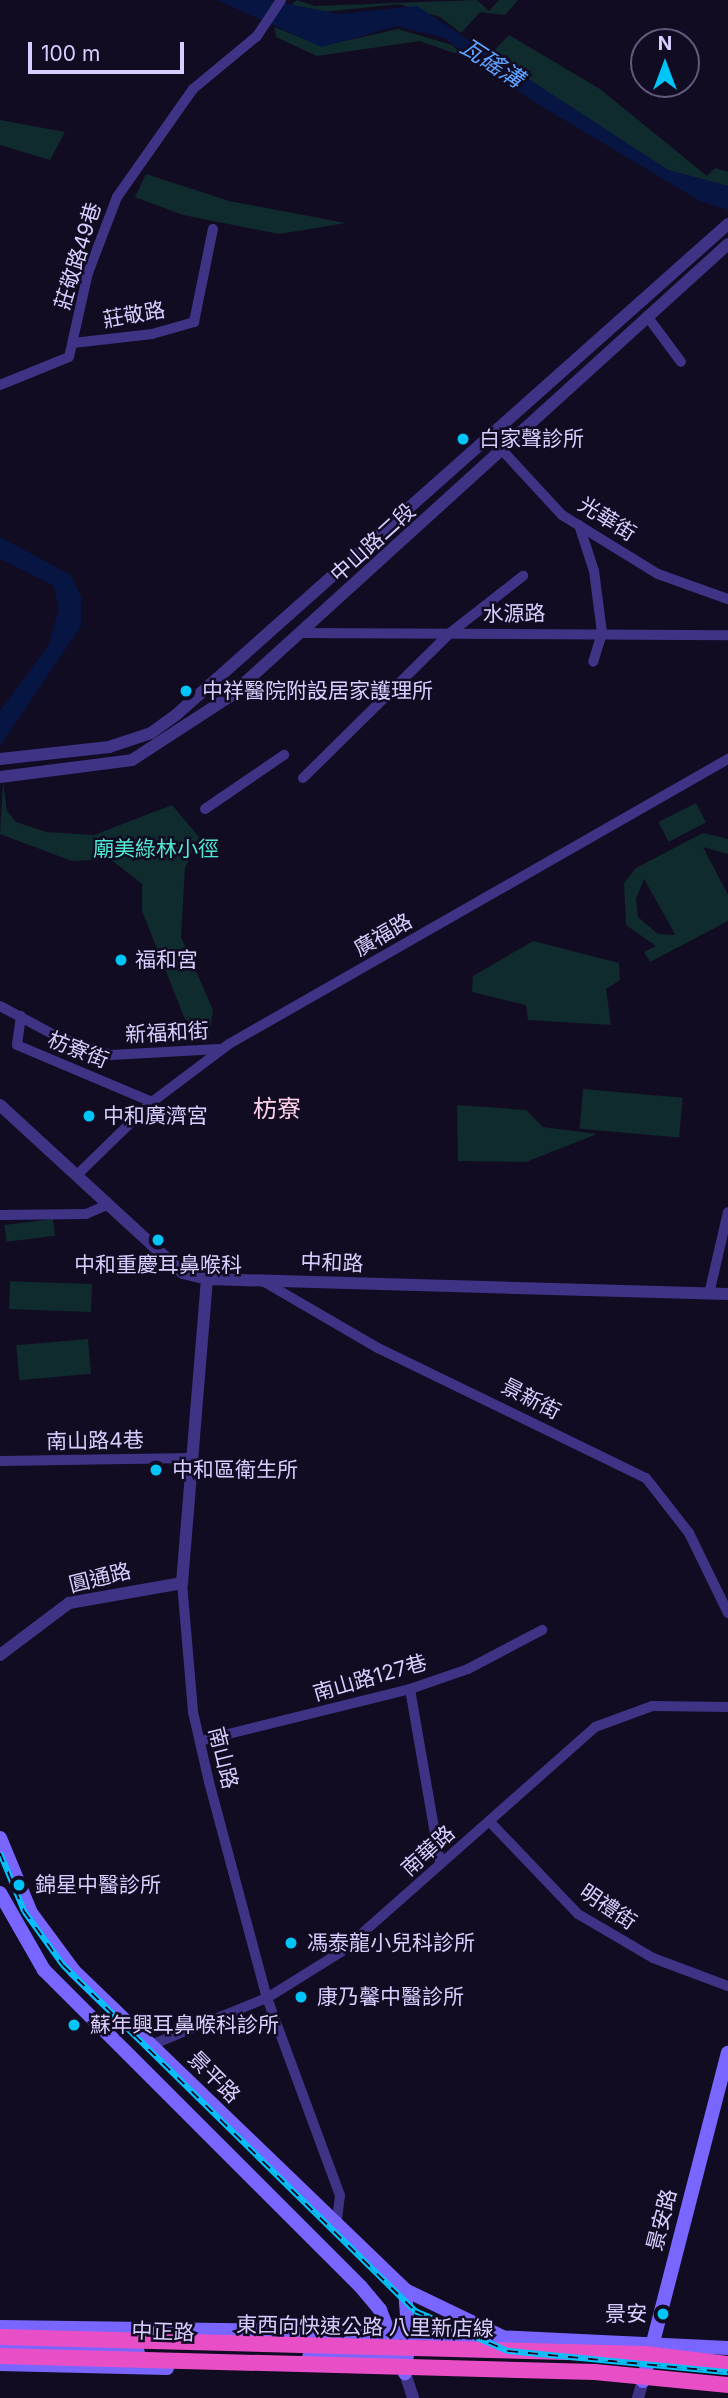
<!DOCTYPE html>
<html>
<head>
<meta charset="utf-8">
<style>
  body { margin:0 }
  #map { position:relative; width:728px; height:2398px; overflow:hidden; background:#120c23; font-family:Inter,"Noto Sans TC",sans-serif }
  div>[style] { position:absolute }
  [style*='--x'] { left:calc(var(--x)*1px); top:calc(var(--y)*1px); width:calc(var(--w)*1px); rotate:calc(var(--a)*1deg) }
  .green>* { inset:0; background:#0f2b2e; transform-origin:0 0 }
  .water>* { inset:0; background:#061542 }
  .minor>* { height:10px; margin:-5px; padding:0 5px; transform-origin:5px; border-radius:5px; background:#3f3386 }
  .tertiary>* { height:12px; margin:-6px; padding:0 6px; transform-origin:6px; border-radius:6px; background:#3f3386 }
  .secondary>* { height:14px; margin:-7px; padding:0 7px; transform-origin:7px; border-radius:7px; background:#7965ff }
  .trunk>* { height:16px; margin:-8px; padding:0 8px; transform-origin:8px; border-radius:8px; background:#e84fc6 }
  .rail>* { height:6px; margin-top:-3px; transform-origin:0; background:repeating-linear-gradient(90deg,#120c23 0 10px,#00c5f9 0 20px); box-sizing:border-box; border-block:2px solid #00c5f9 }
  .dots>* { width:19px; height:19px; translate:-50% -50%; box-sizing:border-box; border:4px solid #120c23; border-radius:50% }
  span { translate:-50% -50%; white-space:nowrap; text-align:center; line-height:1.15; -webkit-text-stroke:5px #120c23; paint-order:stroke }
  .street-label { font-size:21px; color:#d9ceff }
  .poi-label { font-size:21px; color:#d9ceff }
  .left { translate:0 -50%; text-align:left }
  .right { translate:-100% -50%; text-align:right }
  .park-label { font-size:21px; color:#51e8d3 }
  .water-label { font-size:23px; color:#5ca2ff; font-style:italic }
  .quarter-label { font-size:24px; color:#ffd0e9 }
  .north { position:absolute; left:630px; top:28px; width:70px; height:70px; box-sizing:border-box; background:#120c23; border:2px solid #625a7b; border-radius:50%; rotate:0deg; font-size:19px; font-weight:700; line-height:28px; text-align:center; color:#d9ceff }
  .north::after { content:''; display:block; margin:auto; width:24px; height:32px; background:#00c5f9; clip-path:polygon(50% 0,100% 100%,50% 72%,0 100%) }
  .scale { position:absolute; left:28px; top:42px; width:156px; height:32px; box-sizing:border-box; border:4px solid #d9ceff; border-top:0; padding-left:9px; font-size:21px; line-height:24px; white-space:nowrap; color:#d9ceff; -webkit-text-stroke:5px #120c23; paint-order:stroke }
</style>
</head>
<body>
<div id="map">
  <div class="green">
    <i style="clip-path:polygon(297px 0,315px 6px,477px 0,489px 11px,499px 0,518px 0,505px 15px,480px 12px,461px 33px,440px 17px,399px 4px,313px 13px,290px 6px)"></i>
    <i style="clip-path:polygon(274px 27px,322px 46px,398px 29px,452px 45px,465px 57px,420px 41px,317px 56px,276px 37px)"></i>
    <i style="clip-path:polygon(509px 35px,600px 89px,707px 176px,715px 168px,728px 172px,728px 186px,668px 170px,502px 65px,490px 55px)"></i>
    <i style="clip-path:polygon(0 120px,65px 132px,50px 160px,0 145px)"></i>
    <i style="clip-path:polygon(146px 174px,229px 201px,346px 223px,279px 234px,183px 215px,135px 197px)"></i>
    <i style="clip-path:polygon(3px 782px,7px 811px,16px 822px,46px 832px,94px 835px,172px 805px,199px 837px,185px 868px,181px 937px,213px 1010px,209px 1037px,185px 1019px,142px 911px,142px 884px,110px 859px,72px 861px,0 834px)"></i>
    <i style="left:696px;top:803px;width:22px;height:42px;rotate:63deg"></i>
    <i style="clip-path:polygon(evenodd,703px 833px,728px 839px,728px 854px,703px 847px,728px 895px,728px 921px,650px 962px,644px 952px,656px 946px,626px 925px,624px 883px,636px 868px,703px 833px,644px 879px,675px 934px,675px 935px,658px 934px,638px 917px,636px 899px,644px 879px)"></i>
    <i style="clip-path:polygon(533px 941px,619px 963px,620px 980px,606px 989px,611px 1025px,528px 1020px,526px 1005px,472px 992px,473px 976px)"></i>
    <i style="left:583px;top:1089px;width:100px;height:40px;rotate:5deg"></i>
    <i style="clip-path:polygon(457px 1105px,526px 1110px,543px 1127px,597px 1134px,526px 1162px,458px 1161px)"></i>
    <i style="left:53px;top:1219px;width:17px;height:49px;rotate:83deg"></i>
    <i style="left:92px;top:1284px;width:28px;height:82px;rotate:92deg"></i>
    <i style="left:88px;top:1339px;width:35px;height:72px;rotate:85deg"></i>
  </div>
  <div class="water">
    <i style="clip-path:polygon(217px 0,268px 0,339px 14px,417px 6px,668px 170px,728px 186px,728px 210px,700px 201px,531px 100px,444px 38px,397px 26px,322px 47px)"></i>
    <i style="clip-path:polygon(0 537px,71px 575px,81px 597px,81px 626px,0 746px,0 711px,48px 646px,59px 609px,54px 586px,0 559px)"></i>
  </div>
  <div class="minor">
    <i style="--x:647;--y:316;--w:57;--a:53.5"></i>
    <i style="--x:73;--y:343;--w:80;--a:-6.5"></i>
    <i style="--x:152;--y:334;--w:44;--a:-15.9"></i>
    <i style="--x:194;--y:322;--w:95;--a:-78.5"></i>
    <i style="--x:0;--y:385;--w:74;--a:-22.1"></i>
    <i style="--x:69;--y:357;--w:86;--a:-77.3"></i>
    <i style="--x:88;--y:273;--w:81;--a:-69.1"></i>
    <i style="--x:117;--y:197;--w:132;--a:-54.9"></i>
    <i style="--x:193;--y:89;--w:83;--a:-39.6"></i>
    <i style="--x:257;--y:36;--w:43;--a:-56.3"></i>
    <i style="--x:490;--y:437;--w:106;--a:47.3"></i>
    <i style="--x:562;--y:515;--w:113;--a:31.6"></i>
    <i style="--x:658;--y:574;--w:74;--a:19.7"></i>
    <i style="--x:579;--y:525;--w:48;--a:71.9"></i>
    <i style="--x:594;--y:571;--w:63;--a:82.6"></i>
    <i style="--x:602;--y:633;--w:30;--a:107"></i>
    <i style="--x:300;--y:633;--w:428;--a:0.3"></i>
    <i style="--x:303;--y:778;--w:206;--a:-44.6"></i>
    <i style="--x:450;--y:633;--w:93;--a:-38"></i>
    <i style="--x:205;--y:809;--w:96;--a:-34.4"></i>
    <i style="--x:0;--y:1006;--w:66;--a:28.1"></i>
    <i style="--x:58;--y:1037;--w:56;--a:18.8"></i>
    <i style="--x:111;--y:1055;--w:108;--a:-3.2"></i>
    <i style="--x:21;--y:1016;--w:29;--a:98"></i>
    <i style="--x:17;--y:1045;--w:147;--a:22.9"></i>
    <i style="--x:78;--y:1174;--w:103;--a:-44.2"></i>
    <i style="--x:152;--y:1102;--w:96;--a:-37"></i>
    <i style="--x:229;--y:1044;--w:575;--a:-29.73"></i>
    <i style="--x:0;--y:1215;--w:86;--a:-0.7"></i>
    <i style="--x:86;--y:1214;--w:23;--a:-23"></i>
    <i style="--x:261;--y:1280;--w:135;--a:30.2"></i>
    <i style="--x:378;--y:1348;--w:298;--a:25.9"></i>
    <i style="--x:646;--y:1478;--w:70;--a:52"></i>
    <i style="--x:689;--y:1533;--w:89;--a:64"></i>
    <i style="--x:709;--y:1294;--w:84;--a:-77"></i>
    <i style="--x:0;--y:1461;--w:191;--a:-0.9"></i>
    <i style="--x:182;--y:1583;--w:129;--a:85.1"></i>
    <i style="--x:193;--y:1712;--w:72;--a:77.1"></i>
    <i style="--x:209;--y:1782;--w:224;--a:75"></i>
    <i style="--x:267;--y:1998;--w:210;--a:69.7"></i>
    <i style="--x:340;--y:2195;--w:32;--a:97"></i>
    <i style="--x:410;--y:1689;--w:177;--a:80.2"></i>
    <i style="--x:200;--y:1741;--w:216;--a:-13.9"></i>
    <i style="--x:410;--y:1689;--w:61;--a:-19"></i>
    <i style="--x:468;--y:1669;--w:84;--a:-27.8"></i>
    <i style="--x:491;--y:1823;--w:126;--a:46.3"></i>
    <i style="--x:578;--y:1914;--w:87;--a:30.4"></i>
    <i style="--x:653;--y:1958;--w:80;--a:20.5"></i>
    <i style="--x:151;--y:2045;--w:125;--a:-22.1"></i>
    <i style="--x:267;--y:1998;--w:87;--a:-31.9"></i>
    <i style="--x:341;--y:1952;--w:339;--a:-41.5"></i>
    <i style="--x:595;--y:1727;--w:61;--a:-20.2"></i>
    <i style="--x:652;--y:1706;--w:76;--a:0.8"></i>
  </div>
  <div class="tertiary">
    <i style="--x:0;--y:759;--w:110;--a:-6.3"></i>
    <i style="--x:109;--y:747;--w:44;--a:-18.4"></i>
    <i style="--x:151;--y:733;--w:31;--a:-36"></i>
    <i style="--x:176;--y:715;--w:739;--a:-41.65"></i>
    <i style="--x:0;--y:777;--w:133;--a:-7.3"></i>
    <i style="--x:132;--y:760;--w:116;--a:-33"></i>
    <i style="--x:229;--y:697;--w:674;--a:-42.23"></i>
    <i style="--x:0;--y:1105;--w:248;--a:42.6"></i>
    <i style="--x:183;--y:1273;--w:25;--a:14"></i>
    <i style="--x:207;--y:1279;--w:521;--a:1.65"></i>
    <i style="--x:0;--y:1655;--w:86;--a:-37"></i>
    <i style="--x:69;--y:1603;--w:115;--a:-10"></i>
    <i style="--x:182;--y:1583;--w:305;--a:-85.3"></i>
    <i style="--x:405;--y:2373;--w:26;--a:72"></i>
    <i style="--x:638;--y:2398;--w:18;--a:-74"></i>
  </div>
  <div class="secondary">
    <i style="--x:0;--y:1838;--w:81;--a:67.5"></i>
    <i style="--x:31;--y:1913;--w:72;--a:53.4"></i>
    <i style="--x:74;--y:1971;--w:460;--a:43.9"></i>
    <i style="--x:405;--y:2290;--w:118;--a:25.7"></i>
    <i style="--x:0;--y:1893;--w:89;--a:60.3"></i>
    <i style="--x:44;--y:1970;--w:448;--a:45"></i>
    <i style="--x:361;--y:2287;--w:30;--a:50"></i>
    <i style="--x:380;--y:2310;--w:68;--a:68.4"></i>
    <i style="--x:405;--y:2290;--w:51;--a:85.5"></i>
    <i style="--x:0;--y:2327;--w:410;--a:0.8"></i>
    <i style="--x:410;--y:2333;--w:318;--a:2.7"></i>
    <i style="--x:0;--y:2346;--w:138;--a:2.5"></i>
    <i style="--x:309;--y:2357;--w:98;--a:-0.6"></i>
    <i style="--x:0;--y:2364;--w:167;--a:1.4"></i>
    <i style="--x:643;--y:2381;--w:339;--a:-75.5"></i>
  </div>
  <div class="trunk">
    <i style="--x:0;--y:2337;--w:645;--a:1.51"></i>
    <i style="--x:645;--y:2354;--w:84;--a:6.9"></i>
    <i style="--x:0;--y:2356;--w:595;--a:1.54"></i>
    <i style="--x:595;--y:2372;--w:134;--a:5.6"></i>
  </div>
  <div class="rail">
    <i style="--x:0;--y:1853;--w:63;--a:67.5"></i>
    <i style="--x:24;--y:1911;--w:67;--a:54.2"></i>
    <i style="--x:63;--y:1965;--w:494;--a:44.5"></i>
    <i style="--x:415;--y:2311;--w:101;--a:23.3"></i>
    <i style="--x:508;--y:2351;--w:221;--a:5.5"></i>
  </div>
  <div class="dots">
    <i style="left:463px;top:439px;background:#00c5f9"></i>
    <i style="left:186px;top:691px;background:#00c5f9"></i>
    <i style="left:121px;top:960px;background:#00c5f9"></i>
    <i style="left:89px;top:1116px;background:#00c5f9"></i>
    <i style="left:158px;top:1240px;background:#00c5f9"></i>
    <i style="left:156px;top:1470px;background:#00c5f9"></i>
    <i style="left:19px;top:1885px;background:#00c5f9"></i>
    <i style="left:291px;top:1943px;background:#00c5f9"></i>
    <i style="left:301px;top:1997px;background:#00c5f9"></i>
    <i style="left:74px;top:2025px;background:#00c5f9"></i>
    <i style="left:663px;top:2314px;background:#00c5f9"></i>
  </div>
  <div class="street-label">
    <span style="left:78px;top:256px;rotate:-73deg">莊敬路49巷</span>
    <span style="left:134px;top:315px;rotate:-10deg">莊敬路</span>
    <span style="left:607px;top:519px;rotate:32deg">光華街</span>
    <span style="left:373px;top:543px;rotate:-42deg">中山路二段</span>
    <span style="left:514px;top:614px;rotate:-1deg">水源路</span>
    <span style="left:383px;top:935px;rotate:-30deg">廣福路</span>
    <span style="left:167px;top:1033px;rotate:-3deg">新福和街</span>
    <span style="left:78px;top:1050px;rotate:22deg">枋寮街</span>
    <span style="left:332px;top:1263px;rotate:2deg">中和路</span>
    <span style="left:531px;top:1399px;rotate:27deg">景新街</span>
    <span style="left:95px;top:1441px;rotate:-1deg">南山路4巷</span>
    <span style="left:100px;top:1578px;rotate:-14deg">圓通路</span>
    <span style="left:370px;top:1678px;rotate:-16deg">南山路127巷</span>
    <span style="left:223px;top:1758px;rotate:76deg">南山路</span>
    <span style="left:428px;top:1851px;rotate:-42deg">南華路</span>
    <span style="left:608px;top:1907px;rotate:34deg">明禮街</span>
    <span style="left:214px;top:2077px;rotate:45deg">景平路</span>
    <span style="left:662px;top:2220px;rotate:-76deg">景安路</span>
    <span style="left:365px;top:2327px;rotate:1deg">東西向快速公路 八里新店線</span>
    <span style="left:163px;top:2332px;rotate:2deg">中正路</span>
  </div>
  <div class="poi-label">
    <span class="left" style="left:479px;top:439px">白家聲診所</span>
    <span class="left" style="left:202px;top:691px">中祥醫院附設居家護理所</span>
    <span class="left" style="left:135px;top:960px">福和宮</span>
    <span class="left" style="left:103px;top:1116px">中和廣濟宮</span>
    <span style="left:158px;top:1265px">中和重慶耳鼻喉科</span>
    <span class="left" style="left:172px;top:1470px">中和區衛生所</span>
    <span class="left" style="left:35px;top:1885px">錦星中醫診所</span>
    <span class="left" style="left:307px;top:1943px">馮泰龍小兒科診所</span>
    <span class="left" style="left:317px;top:1997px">康乃馨中醫診所</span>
    <span class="left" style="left:90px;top:2025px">蘇年興耳鼻喉科診所</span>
    <span class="right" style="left:647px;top:2314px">景安</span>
  </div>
  <div class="park-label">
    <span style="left:156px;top:849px">廟美綠林小徑</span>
  </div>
  <div class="water-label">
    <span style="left:492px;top:63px;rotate:33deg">瓦磘溝</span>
  </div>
  <div class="quarter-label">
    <span style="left:277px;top:1109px">枋寮</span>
  </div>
  <div class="north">N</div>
  <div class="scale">100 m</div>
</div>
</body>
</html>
